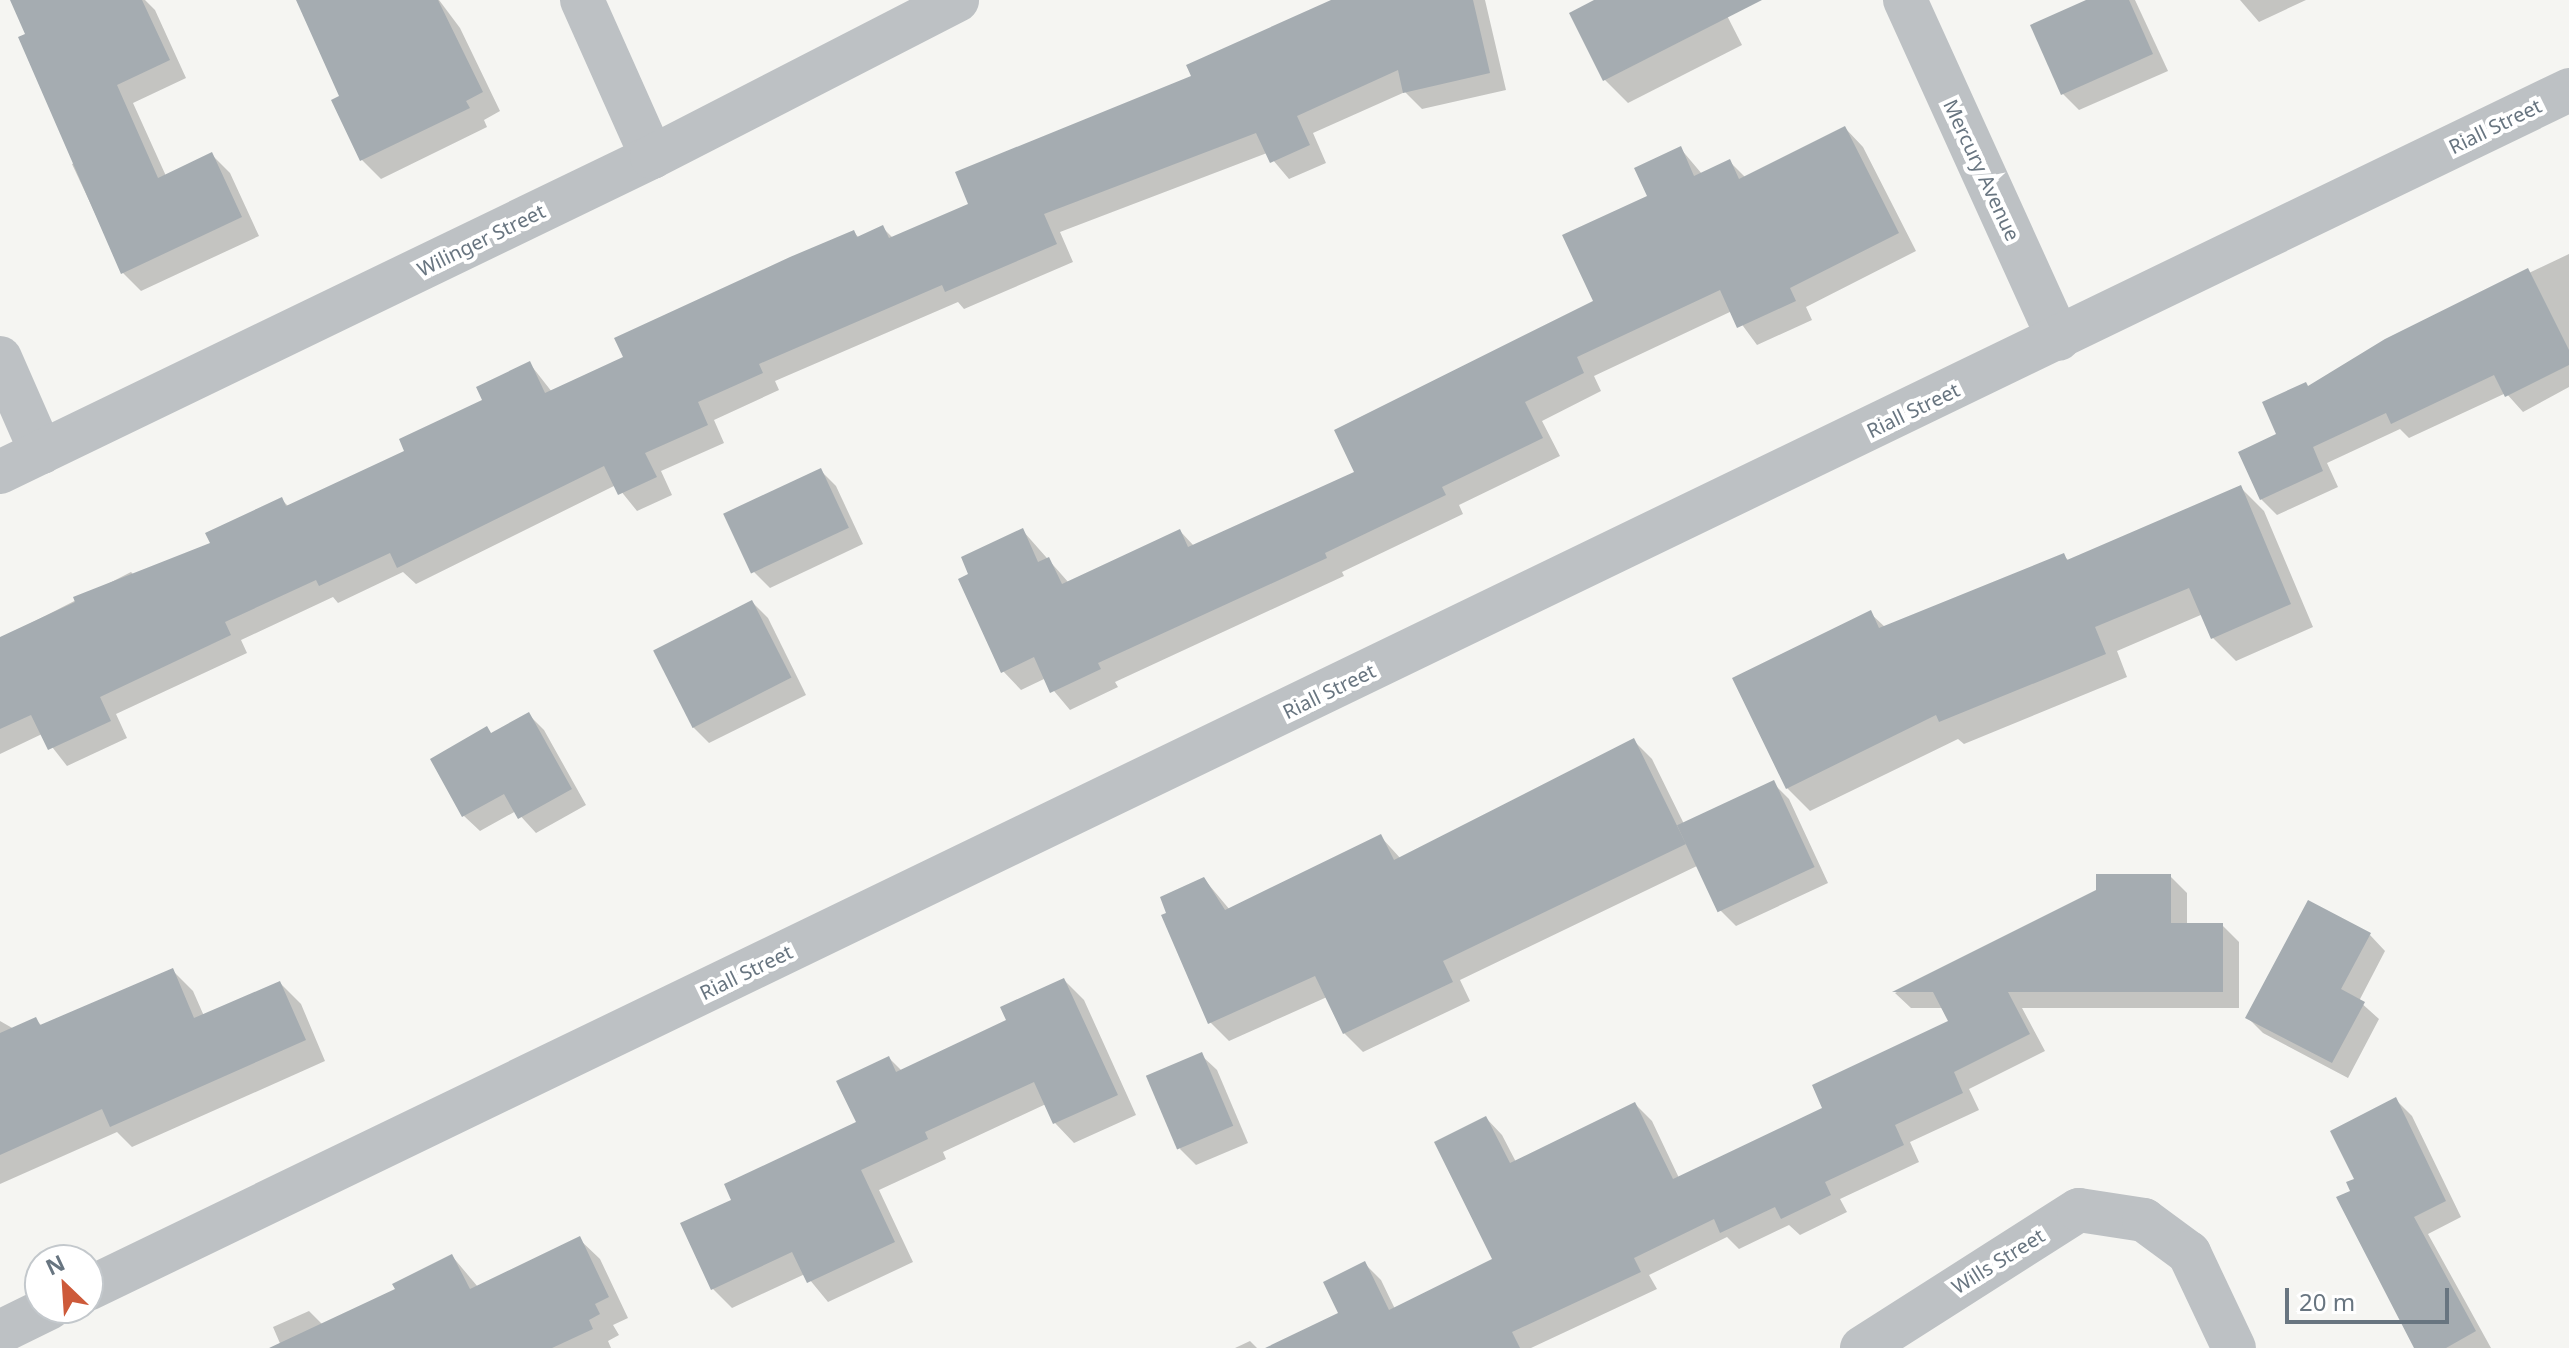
<!DOCTYPE html>
<html>
<head>
<meta charset="utf-8">
<style>
  body { margin:0 }
  #map { position:relative; width:2569px; height:1348px; overflow:hidden; background:#f5f5f2; font-family:"Noto Sans",sans-serif }
  div>[style] { position:absolute }
  [style*='--x'] { left:calc(var(--x)*1px); top:calc(var(--y)*1px); width:calc(var(--w)*1px); rotate:calc(var(--a)*1deg) }
  .shadow>* { inset:0; background:#0003 }
  .building>* { inset:0; background:#a5acb1; transform-origin:0 0 }
  .minor>* { height:44px; margin:-22px; padding:0 22px; transform-origin:22px; border-radius:22px; background:#bdc1c4 }
  span { translate:-50% -50%; white-space:nowrap; text-align:center; line-height:1.15; -webkit-text-stroke:8px #fff; paint-order:stroke }
  .street-label { font-size:20px; color:#687580 }
  .north { position:absolute; left:24px; top:1244px; width:80px; height:80px; box-sizing:border-box; background:#fff; border:2px solid #c3c8cc; border-radius:50%; rotate:335deg; font-size:22px; font-weight:700; line-height:32px; text-align:center; color:#687580 }
  .north::after { content:''; display:block; margin:auto; width:28px; height:36px; background:#cd5a3a; clip-path:polygon(50% 0,100% 100%,50% 72%,0 100%) }
  .scale { position:absolute; left:2285px; top:1288px; width:164px; height:36px; box-sizing:border-box; border:4px solid #687580; border-top:0; padding-left:10px; font-size:24px; line-height:28px; white-space:nowrap; color:#687580; -webkit-text-stroke:6px #fff; paint-order:stroke }
</style>
</head>
<body>
<div id="map">
  <div class="shadow">
    <i style="clip-path:polygon(12px 0,145px 0,155px 10px,186px 78px,133px 103px,166px 176px,212px 155px,230px 173px,259px 236px,141px 291px,123px 273px,72px 164px,78px 161px)"></i>
    <i style="clip-path:polygon(298px 0,439px 0,460px 28px,500px 111px,484px 120px,487px 127px,381px 179px,362px 160px,333px 101px,342px 97px)"></i>
    <i style="clip-path:polygon(1336px 0,1485px 0,1506px 90px,1422px 109px,1405px 92px,1313px 133px,1326px 163px,1289px 179px,1267px 153px,1060px 232px,1073px 262px,964px 309px,958px 302px,775px 381px,779px 390px,714px 420px,724px 443px,661px 471px,672px 495px,637px 511px,616px 485px,416px 584px,403px 572px,338px 603px,333px 597px,241px 640px,247px 653px,116px 714px,127px 738px,67px 766px,42px 734px,0 754px,0 639px,131px 572px,136px 577px,213px 544px,281px 499px,289px 507px,407px 452px,485px 401px,530px 364px,552px 392px,626px 358px,854px 232px,859px 238px,883px 228px,893px 238px,971px 205px)"></i>
    <i style="clip-path:polygon(1598px 0,1719px 0,1742px 45px,1628px 103px,1605px 80px)"></i>
    <i style="clip-path:polygon(2091px 0,2135px 0,2168px 71px,2079px 110px,2063px 94px)"></i>
    <i style="clip-path:polygon(2240px 0,2306px 0,2259px 22px)"></i>
    <i style="clip-path:polygon(1845px 128px,1863px 147px,1916px 251px,1806px 307px,1812px 320px,1757px 345px,1732px 311px,1594px 376px,1601px 391px,1542px 421px,1560px 456px,1459px 505px,1463px 514px,1342px 572px,1344px 576px,1115px 682px,1118px 687px,1070px 710px,1044px 679px,1021px 690px,1003px 671px,971px 575px,1023px 531px,1069px 583px,1180px 531px,1194px 546px,1357px 473px,1595px 302px,1680px 148px,1702px 174px,1729px 161px,1746px 178px)"></i>
    <i style="clip-path:polygon(2569px 254px,2569px 387px,2523px 412px,2506px 393px,2409px 438px,2400px 429px,2327px 463px,2338px 487px,2277px 515px,2261px 499px,2279px 435px,2309px 387px,2386px 341px)"></i>
    <i style="clip-path:polygon(820px 470px,836px 486px,863px 544px,770px 588px,754px 572px)"></i>
    <i style="clip-path:polygon(2241px 488px,2264px 511px,2313px 627px,2236px 661px,2212px 637px,2203px 614px,2117px 651px,2127px 677px,1964px 744px,1958px 739px,1810px 811px,1787px 788px,1870px 613px,1886px 628px,2063px 555px,2069px 561px)"></i>
    <i style="clip-path:polygon(752px 602px,768px 618px,806px 695px,709px 743px,693px 727px)"></i>
    <i style="clip-path:polygon(528px 714px,544px 730px,586px 805px,536px 833px,516px 811px,480px 831px,464px 816px,493px 735px)"></i>
    <i style="clip-path:polygon(1633px 740px,1652px 759px,1685px 826px,1773px 783px,1789px 799px,1828px 883px,1736px 926px,1720px 910px,1699px 865px,1460px 980px,1470px 1001px,1363px 1052px,1344px 1033px,1327px 997px,1229px 1041px,1210px 1022px,1204px 879px,1230px 910px,1381px 837px,1401px 859px)"></i>
    <i style="clip-path:polygon(2170px 876px,2187px 893px,2187px 925px,2222px 925px,2239px 942px,2239px 1008px,2022px 1008px,2045px 1051px,1969px 1089px,1979px 1110px,1910px 1142px,1919px 1162px,1840px 1199px,1847px 1212px,1800px 1235px,1789px 1225px,1739px 1249px,1727px 1237px,1649px 1275px,1657px 1289px,1531px 1348px,1269px 1348px,1340px 1314px,1364px 1263px,1381px 1280px,1395px 1309px,1495px 1259px,1486px 1118px,1502px 1135px,1516px 1162px,1635px 1104px,1652px 1121px,1679px 1178px,1825px 1109px,1950px 1022px,1943px 1008px,1911px 1008px,1895px 993px,2098px 892px)"></i>
    <i style="clip-path:polygon(2370px 935px,2385px 951px,2359px 1001px,2379px 1019px,2348px 1078px,2263px 1033px,2247px 1017px)"></i>
    <i style="clip-path:polygon(172px 970px,193px 991px,204px 1016px,280px 983px,301px 1004px,325px 1061px,132px 1147px,117px 1132px,0 1184px,0 1021px,14px 1029px,35px 1019px,42px 1026px)"></i>
    <i style="clip-path:polygon(1064px 980px,1084px 1000px,1136px 1115px,1074px 1143px,1055px 1123px,1046px 1104px,943px 1152px,946px 1159px,879px 1190px,913px 1262px,828px 1302px,805px 1274px,732px 1308px,713px 1289px,734px 1200px,858px 1123px,889px 1058px,902px 1071px,1008px 1021px)"></i>
    <i style="clip-path:polygon(1201px 1055px,1217px 1070px,1248px 1143px,1196px 1165px,1180px 1149px)"></i>
    <i style="clip-path:polygon(2396px 1100px,2412px 1116px,2461px 1217px,2428px 1234px,2491px 1348px,2417px 1348px,2353px 1192px)"></i>
    <i style="clip-path:polygon(579px 1239px,600px 1259px,628px 1318px,613px 1325px,619px 1335px,608px 1341px,611px 1348px,282px 1348px,273px 1327px,309px 1311px,323px 1325px,398px 1290px,452px 1256px,478px 1287px)"></i>
    <i style="clip-path:polygon(1250px 1341px,1257px 1348px,1235px 1348px)"></i>
  </div>
  <div class="building">
    <i style="clip-path:polygon(10px 0,142px 0,170px 60px,117px 85px,158px 178px,212px 152px,242px 217px,121px 274px,18px 37px,25px 34px)"></i>
    <i style="clip-path:polygon(296px 0,438px 0,483px 92px,466px 101px,470px 108px,360px 161px,331px 100px,339px 96px)"></i>
    <i style="clip-path:polygon(1331px 0,1473px 0,1490px 73px,1403px 93px,1398px 70px,1297px 116px,1310px 145px,1270px 163px,1256px 133px,1044px 214px,1057px 244px,945px 292px,942px 285px,759px 364px,763px 373px,698px 402px,708px 425px,645px 453px,657px 477px,618px 495px,604px 466px,397px 568px,390px 553px,319px 586px,316px 580px,225px 622px,231px 635px,100px 697px,111px 721px,48px 750px,31px 715px,0 729px,0 637px,75px 602px,73px 597px,210px 543px,205px 533px,282px 497px,286px 506px,404px 451px,399px 439px,482px 400px,476px 387px,530px 361px,545px 393px,623px 357px,614px 338px,790px 257px,854px 230px,857px 237px,883px 225px,889px 238px,968px 204px,955px 172px,1191px 76px,1186px 65px)"></i>
    <i style="clip-path:polygon(1594px 0,1762px 0,1603px 81px,1569px 13px)"></i>
    <i style="clip-path:polygon(2086px 0,2129px 0,2153px 54px,2061px 95px,2030px 25px)"></i>
    <i style="clip-path:polygon(1845px 126px,1899px 233px,1790px 288px,1796px 301px,1737px 328px,1720px 290px,1577px 357px,1584px 373px,1525px 402px,1543px 438px,1442px 487px,1446px 495px,1325px 553px,1327px 558px,1098px 663px,1101px 669px,1050px 693px,1034px 657px,1001px 673px,958px 579px,968px 574px,961px 557px,1023px 528px,1038px 562px,1049px 557px,1062px 584px,1180px 529px,1188px 547px,1354px 472px,1334px 430px,1593px 301px,1562px 235px,1647px 196px,1634px 168px,1681px 146px,1694px 176px,1730px 159px,1739px 179px)"></i>
    <i style="clip-path:polygon(2528px 268px,2569px 350px,2569px 365px,2505px 397px,2494px 375px,2391px 424px,2386px 413px,2313px 447px,2323px 471px,2260px 500px,2238px 452px,2276px 434px,2262px 402px,2306px 382px,2308px 386px,2385px 339px)"></i>
    <i style="left:821px;top:468px;width:66px;height:108px;rotate:65deg"></i>
    <i style="clip-path:polygon(2241px 485px,2291px 604px,2211px 639px,2189px 588px,2095px 627px,2106px 654px,1939px 722px,1936px 715px,1786px 789px,1732px 678px,1871px 610px,1879px 628px,2064px 553px,2067px 560px)"></i>
    <i style="left:752px;top:600px;width:87px;height:111px;rotate:63deg"></i>
    <i style="clip-path:polygon(529px 712px,572px 789px,518px 819px,504px 794px,462px 817px,430px 759px,487px 726px,491px 733px)"></i>
    <i style="clip-path:polygon(1634px 738px,1686px 844px,1443px 961px,1453px 982px,1343px 1034px,1315px 976px,1208px 1024px,1161px 915px,1166px 913px,1160px 897px,1204px 877px,1225px 910px,1381px 834px,1394px 860px)"></i>
    <i style="left:1774px;top:780px;width:96px;height:107px;rotate:65deg"></i>
    <i style="clip-path:polygon(2096px 874px,2171px 874px,2171px 923px,2223px 923px,2223px 992px,2008px 992px,2030px 1034px,1954px 1072px,1963px 1093px,1895px 1125px,1904px 1145px,1825px 1182px,1831px 1195px,1781px 1219px,1775px 1207px,1720px 1233px,1714px 1219px,1634px 1258px,1641px 1272px,1512px 1332px,1520px 1348px,1265px 1348px,1338px 1313px,1323px 1282px,1365px 1261px,1389px 1310px,1492px 1259px,1434px 1142px,1486px 1116px,1510px 1163px,1635px 1102px,1673px 1179px,1822px 1108px,1812px 1085px,1948px 1021px,1933px 992px,1892px 992px,2096px 890px)"></i>
    <i style="clip-path:polygon(2308px 900px,2371px 933px,2341px 989px,2365px 1002px,2332px 1063px,2245px 1018px)"></i>
    <i style="clip-path:polygon(173px 968px,194px 1018px,280px 981px,306px 1040px,110px 1127px,102px 1109px,0 1155px,0 1033px,36px 1017px,40px 1025px)"></i>
    <i style="clip-path:polygon(1064px 978px,1118px 1095px,1053px 1124px,1034px 1082px,925px 1132px,928px 1139px,861px 1170px,895px 1242px,807px 1283px,792px 1252px,711px 1290px,680px 1223px,731px 1200px,724px 1184px,856px 1122px,836px 1081px,889px 1056px,896px 1072px,1006px 1020px,1000px 1007px)"></i>
    <i style="left:1202px;top:1052px;width:80px;height:61px;rotate:67deg"></i>
    <i style="clip-path:polygon(2396px 1097px,2446px 1201px,2414px 1217px,2476px 1331px,2446px 1348px,2414px 1348px,2336px 1197px,2350px 1191px,2346px 1182px,2354px 1179px,2330px 1131px)"></i>
    <i style="clip-path:polygon(580px 1236px,609px 1297px,595px 1304px,600px 1314px,589px 1320px,593px 1329px,552px 1348px,269px 1348px,395px 1289px,392px 1284px,452px 1254px,470px 1289px)"></i>
  </div>
  <div class="minor">
    <i style="--x:582;--y:0;--w:172;--a:66"></i>
    <i style="--x:1905;--y:0;--w:372;--a:65.6"></i>
    <i style="--x:0;--y:358;--w:103;--a:66.4"></i>
    <i style="--x:0;--y:472;--w:724;--a:-25.79"></i>
    <i style="--x:652;--y:157;--w:343;--a:-27.2"></i>
    <i style="--x:88;--y:1289;--w:2756;--a:-25.79"></i>
    <i style="--x:0;--y:1332;--w:55;--a:-26.1"></i>
    <i style="--x:1862;--y:1348;--w:257;--a:-32.5"></i>
    <i style="--x:2079;--y:1210;--w:66;--a:8.7"></i>
    <i style="--x:2144;--y:1220;--w:56;--a:36.3"></i>
    <i style="--x:2189;--y:1253;--w:105;--a:64.7"></i>
  </div>
  <div class="street-label">
    <span style="left:2495px;top:126px;rotate:-26deg">Riall Street</span>
    <span style="left:1982px;top:170px;rotate:65deg">Mercury Avenue</span>
    <span style="left:481px;top:240px;rotate:-26deg">Wilinger Street</span>
    <span style="left:1913px;top:410px;rotate:-26deg">Riall Street</span>
    <span style="left:1329px;top:691px;rotate:-26deg">Riall Street</span>
    <span style="left:746px;top:972px;rotate:-26deg">Riall Street</span>
    <span style="left:1998px;top:1261px;rotate:-32deg">Wills Street</span>
  </div>
  <div class="north">N</div>
  <div class="scale">20 m</div>
</div>
</body>
</html>
